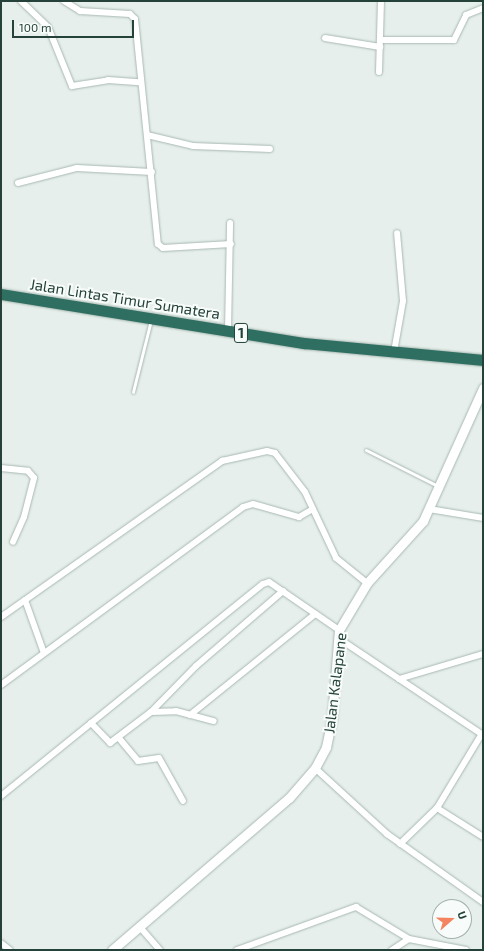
<!DOCTYPE html>
<html>
<head>
<meta charset="utf-8">
<style>
  body { margin:0 }
  #map { position:relative; width:484px; height:951px; overflow:hidden; background:#e6efeb; font-family:"Exo 2",sans-serif }
  div>[style] { position:absolute }
  [style*='--x'] { left:calc(var(--x)*1px); top:calc(var(--y)*1px); width:calc(var(--w)*1px); rotate:calc(var(--a)*1deg) }
  .roads { filter:drop-shadow(0 0 1px #a8b8b2) drop-shadow(0 0 1px #a8b8b2) }
  .lane>* { height:3px; margin:-1.5px; padding:0 1.5px; transform-origin:1.5px; border-radius:1.5px; background:#fff }
  .street>* { height:6px; margin:-3px; padding:0 3px; transform-origin:3px; border-radius:3px; background:#fff }
  .secondary>* { height:9px; margin:-4.5px; padding:0 4.5px; transform-origin:4.5px; border-radius:4.5px; background:#fff }
  .highway>* { height:11px; margin:-5.5px; padding:0 5.5px; transform-origin:5.5px; border-radius:5.5px; background:#2f6f62 }
  span { translate:-50% -50%; white-space:nowrap; text-align:center; line-height:1.15; -webkit-text-stroke:4px #f7fbf9; paint-order:stroke }
  .shield-label span { padding:1px 3px; background:#f7fbf9; border:1px solid; border-radius:3px; -webkit-text-stroke-width:0 }
  .shield-label { font-size:14px; color:#24423a; font-weight:700 }
  .street-label { font-size:15px; color:#24423a }
  .frame { position:absolute; inset:0; border:2px solid #24423a; pointer-events:none }
  .north { position:absolute; left:432px; top:899px; width:40px; height:40px; box-sizing:border-box; background:#f7fbf9; border:1px solid #a3b1ad; border-radius:50%; rotate:70deg; font-size:11px; font-weight:700; line-height:16px; text-align:center; color:#24423a }
  .north::after { content:''; display:block; margin:auto; width:14px; height:18px; background:#f4845f; clip-path:polygon(50% 0,100% 100%,50% 72%,0 100%) }
  .scale { position:absolute; left:12px; top:20px; width:122px; height:18px; box-sizing:border-box; border:2px solid #24423a; border-top:0; padding-left:5px; font-size:12px; line-height:14px; white-space:nowrap; color:#24423a; -webkit-text-stroke:3px #f7fbf9; paint-order:stroke }
</style>
</head>
<body>
<div id="map">
  <div class="roads">
    <div class="lane">
      <i style="--x:133;--y:392;--w:74;--a:-76"></i>
      <i style="--x:366;--y:450;--w:80;--a:26.6"></i>
    </div>
    <div class="street">
      <i style="--x:21;--y:1;--w:37;--a:44"></i>
      <i style="--x:48;--y:27;--w:64;--a:67.9"></i>
      <i style="--x:72;--y:86;--w:36;--a:-9"></i>
      <i style="--x:108;--y:80;--w:31;--a:4"></i>
      <i style="--x:64;--y:1;--w:19;--a:32"></i>
      <i style="--x:80;--y:11;--w:50;--a:3.4"></i>
      <i style="--x:130;--y:14;--w:7;--a:45"></i>
      <i style="--x:135;--y:19;--w:226;--a:84.2"></i>
      <i style="--x:158;--y:244;--w:6;--a:39"></i>
      <i style="--x:163;--y:248;--w:68;--a:-3.4"></i>
      <i style="--x:325;--y:38;--w:56;--a:9.3"></i>
      <i style="--x:380;--y:40;--w:74;--a:0"></i>
      <i style="--x:454;--y:40;--w:28;--a:-64"></i>
      <i style="--x:466;--y:15;--w:18;--a:-22"></i>
      <i style="--x:379;--y:72;--w:71;--a:-88.4"></i>
      <i style="--x:147;--y:135;--w:47;--a:13.4"></i>
      <i style="--x:193;--y:146;--w:77;--a:2.2"></i>
      <i style="--x:18;--y:183;--w:61;--a:-14.3"></i>
      <i style="--x:77;--y:168;--w:75;--a:3.1"></i>
      <i style="--x:228;--y:331;--w:108;--a:-88.9"></i>
      <i style="--x:394;--y:352;--w:52;--a:-80"></i>
      <i style="--x:403;--y:301;--w:68;--a:-95"></i>
      <i style="--x:1;--y:468;--w:27;--a:6"></i>
      <i style="--x:28;--y:471;--w:9;--a:49"></i>
      <i style="--x:34;--y:478;--w:40;--a:104.4"></i>
      <i style="--x:24;--y:517;--w:27;--a:114"></i>
      <i style="--x:429;--y:509;--w:55;--a:9.5"></i>
      <i style="--x:25;--y:600;--w:56;--a:70.3"></i>
      <i style="--x:1;--y:617;--w:271;--a:-35.2"></i>
      <i style="--x:222;--y:461;--w:46;--a:-12.5"></i>
      <i style="--x:267;--y:451;--w:8;--a:14"></i>
      <i style="--x:275;--y:453;--w:49;--a:52.4"></i>
      <i style="--x:305;--y:492;--w:73;--a:64.8"></i>
      <i style="--x:336;--y:558;--w:40;--a:39"></i>
      <i style="--x:338;--y:638;--w:174;--a:33.8"></i>
      <i style="--x:399;--y:679;--w:88;--a:-16.6"></i>
      <i style="--x:1;--y:685;--w:300;--a:-36.3"></i>
      <i style="--x:243;--y:507;--w:10;--a:-17"></i>
      <i style="--x:253;--y:504;--w:48;--a:15.8"></i>
      <i style="--x:299;--y:517;--w:16;--a:-30"></i>
      <i style="--x:151;--y:712;--w:25;--a:-2"></i>
      <i style="--x:176;--y:711;--w:39;--a:15"></i>
      <i style="--x:190;--y:715;--w:161;--a:-38.9"></i>
      <i style="--x:91;--y:723;--w:28;--a:46"></i>
      <i style="--x:110;--y:743;--w:51;--a:-37.1"></i>
      <i style="--x:151;--y:712;--w:64;--a:-45.6"></i>
      <i style="--x:196;--y:666;--w:115;--a:-40.8"></i>
      <i style="--x:118;--y:737;--w:31;--a:50"></i>
      <i style="--x:138;--y:761;--w:21;--a:-8"></i>
      <i style="--x:159;--y:758;--w:49;--a:60.8"></i>
      <i style="--x:315;--y:768;--w:98;--a:42.5"></i>
      <i style="--x:387;--y:834;--w:118;--a:35.3"></i>
      <i style="--x:1;--y:796;--w:337;--a:-39"></i>
      <i style="--x:263;--y:584;--w:6;--a:-18"></i>
      <i style="--x:269;--y:582;--w:85;--a:34.4"></i>
      <i style="--x:437;--y:808;--w:85;--a:-58.9"></i>
      <i style="--x:400;--y:844;--w:52;--a:-44.2"></i>
      <i style="--x:437;--y:808;--w:54;--a:32.2"></i>
      <i style="--x:139;--y:926;--w:32;--a:49"></i>
      <i style="--x:1;--y:943;--w:11;--a:38"></i>
      <i style="--x:237;--y:950;--w:127;--a:-19.9"></i>
      <i style="--x:356;--y:907;--w:62;--a:31.1"></i>
      <i style="--x:409;--y:939;--w:58;--a:10.9"></i>
      <i style="--x:392;--y:950;--w:20;--a:-33"></i>
    </div>
    <div class="secondary">
      <i style="--x:112;--y:950;--w:233;--a:-40.7"></i>
      <i style="--x:289;--y:798;--w:40;--a:-49"></i>
      <i style="--x:315;--y:768;--w:24;--a:-62"></i>
      <i style="--x:326;--y:747;--w:30;--a:-78"></i>
      <i style="--x:332;--y:718;--w:88;--a:-85.5"></i>
      <i style="--x:339;--y:630;--w:55;--a:-59.2"></i>
      <i style="--x:367;--y:583;--w:84;--a:-47.9"></i>
      <i style="--x:423;--y:521;--w:146;--a:-65.7"></i>
    </div>
    <div class="highway">
      <i style="--x:1;--y:294;--w:307;--a:9.2"></i>
      <i style="--x:304;--y:343;--w:180;--a:5.4"></i>
    </div>
  </div>
  <div class="shield-label">
    <span style="left:241px;top:333px">1</span>
  </div>
  <div class="street-label">
    <span style="left:125px;top:299px;rotate:9deg">Jalan Lintas Timur Sumatera</span>
    <span style="left:335px;top:683px;rotate:-83deg">Jalan Kalapane</span>
  </div>
  <div class="frame"></div>
  <div class="north">U</div>
  <div class="scale">100 m</div>
</div>
</body>
</html>
